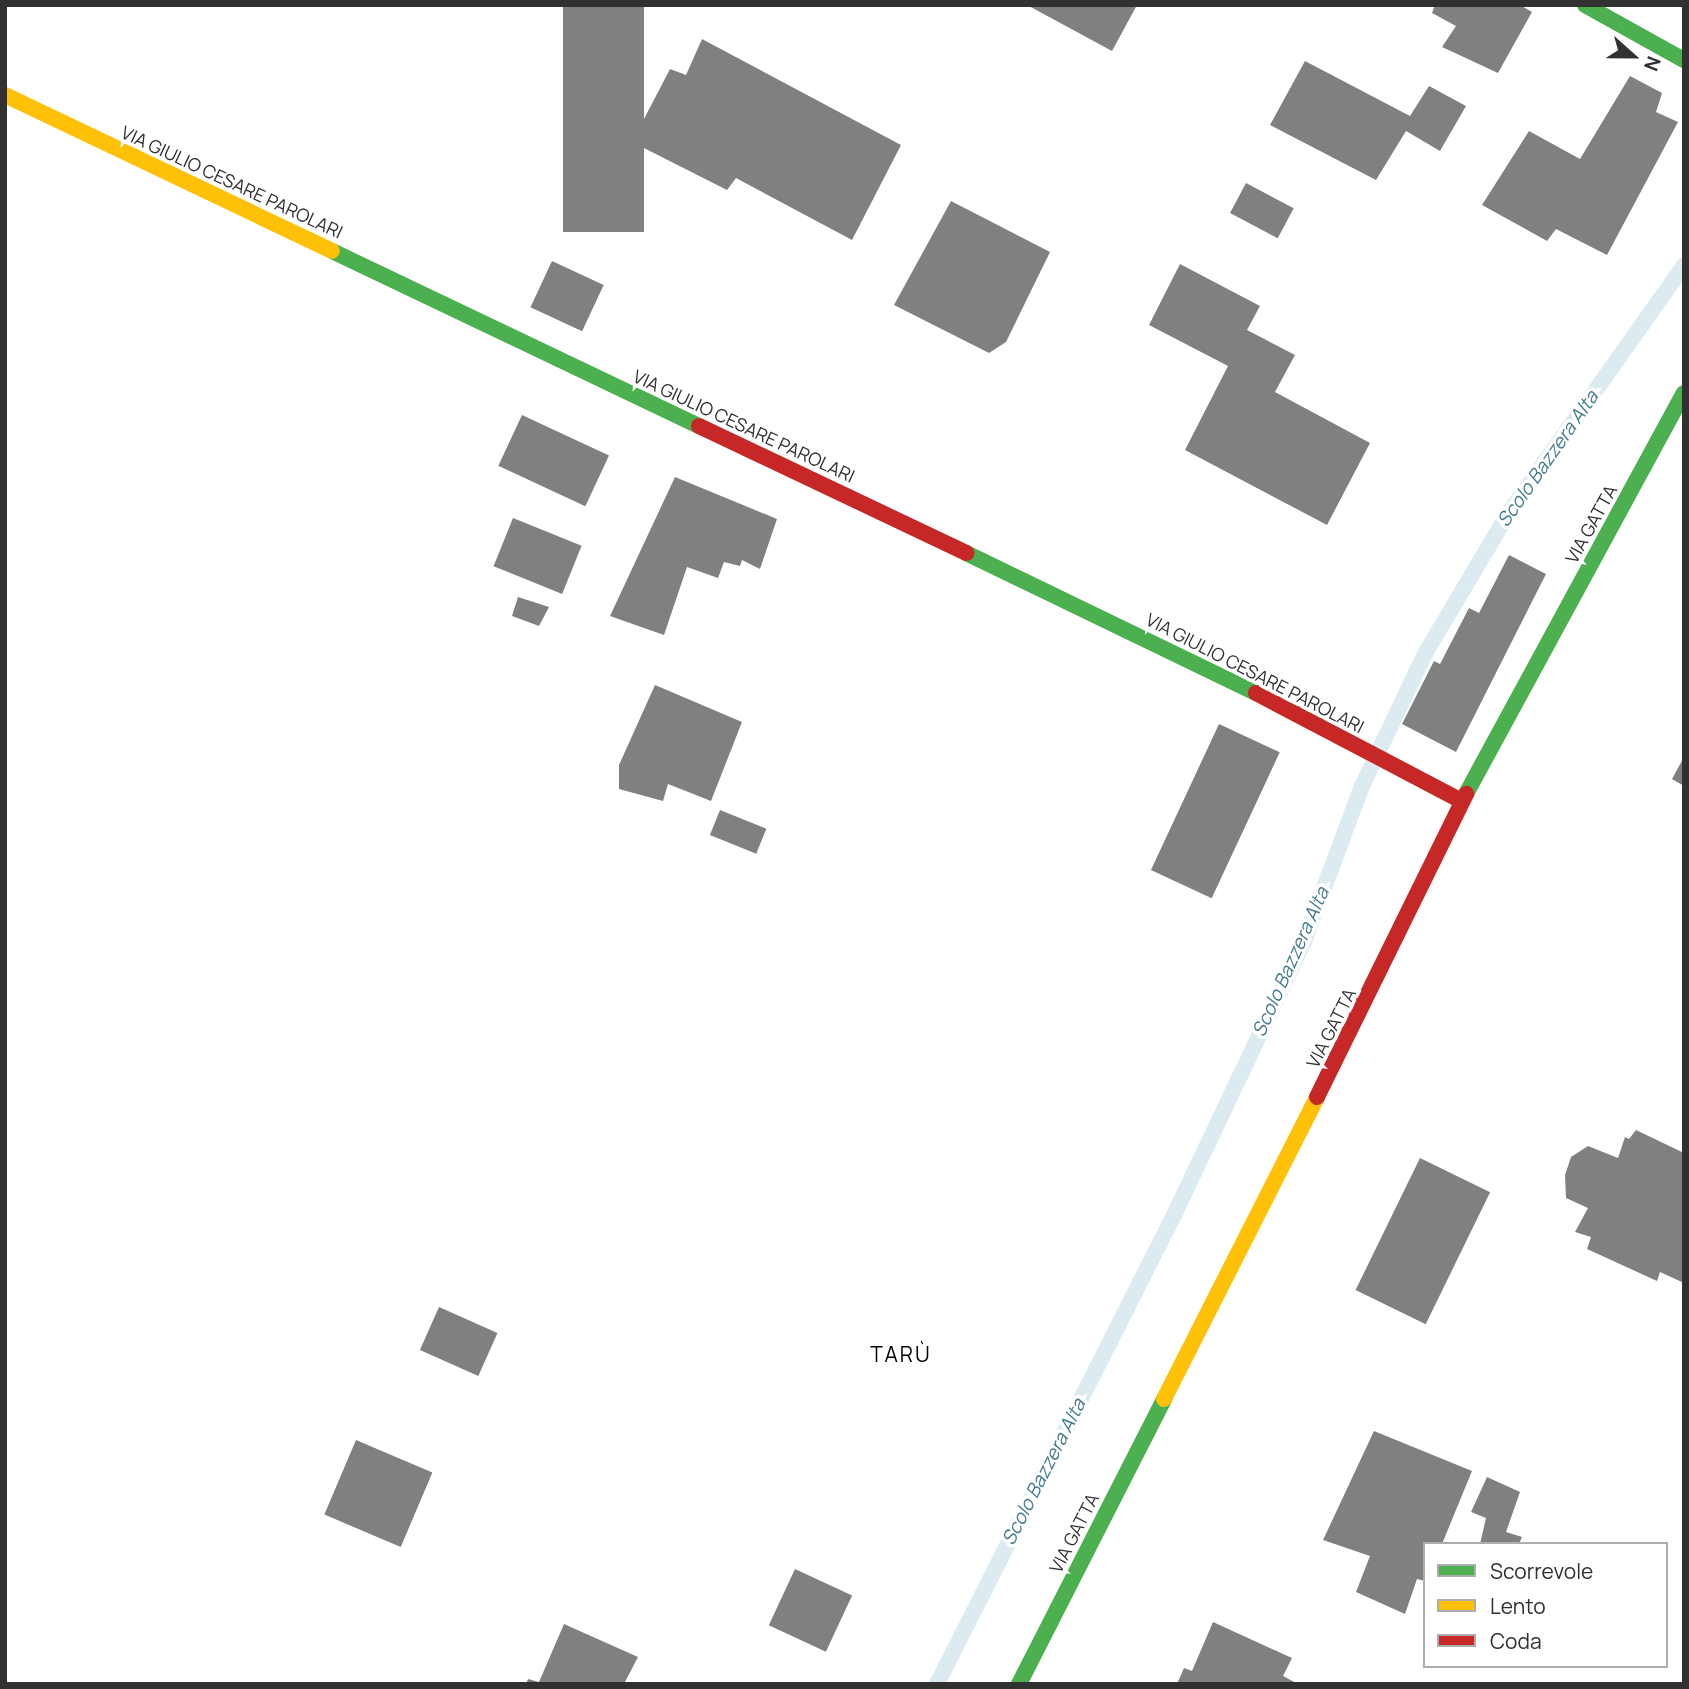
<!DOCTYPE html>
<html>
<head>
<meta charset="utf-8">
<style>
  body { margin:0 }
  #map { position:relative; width:1689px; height:1689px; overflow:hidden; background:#fff; font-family:Manrope,sans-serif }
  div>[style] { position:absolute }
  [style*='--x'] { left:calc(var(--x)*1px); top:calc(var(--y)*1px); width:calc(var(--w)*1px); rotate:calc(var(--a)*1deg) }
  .stream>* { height:16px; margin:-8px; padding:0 8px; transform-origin:8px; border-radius:8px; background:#dbebef }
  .building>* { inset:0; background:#808080; transform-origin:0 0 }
  .fast>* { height:16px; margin:-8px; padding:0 8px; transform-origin:8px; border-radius:8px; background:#4caf50 }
  .slow>* { height:16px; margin:-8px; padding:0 8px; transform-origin:8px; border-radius:8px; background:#ffc107 }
  .jam>* { height:16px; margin:-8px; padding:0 8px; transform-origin:8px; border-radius:8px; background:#c62828 }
  span { translate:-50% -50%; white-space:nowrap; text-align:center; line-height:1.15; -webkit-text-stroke:7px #fff; paint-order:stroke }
  .street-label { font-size:18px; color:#313131 }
  .water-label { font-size:19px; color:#457c8d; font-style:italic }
  .quarter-label { font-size:21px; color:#000; letter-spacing:2px }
  .frame { position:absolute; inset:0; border:7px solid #313131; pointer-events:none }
  .legend { position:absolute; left:1423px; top:1542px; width:245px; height:126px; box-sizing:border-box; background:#fff; border:2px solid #adadad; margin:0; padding:9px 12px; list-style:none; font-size:21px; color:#313131 }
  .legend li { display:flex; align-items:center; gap:14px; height:35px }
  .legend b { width:35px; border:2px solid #adadad }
  .north { position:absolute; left:1598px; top:21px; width:70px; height:70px; -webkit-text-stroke:5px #fff; paint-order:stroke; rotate:111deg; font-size:19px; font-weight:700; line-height:28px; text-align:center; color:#313131 }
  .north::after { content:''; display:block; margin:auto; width:24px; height:32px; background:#313131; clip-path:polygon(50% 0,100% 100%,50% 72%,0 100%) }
</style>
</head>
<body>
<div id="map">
  <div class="stream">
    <i style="--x:937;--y:1684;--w:525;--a:-63.19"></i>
    <i style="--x:1174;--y:1215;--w:306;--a:-64.6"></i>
    <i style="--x:1305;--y:939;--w:163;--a:-69.6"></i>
    <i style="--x:1362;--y:786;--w:148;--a:-64.5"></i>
    <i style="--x:1426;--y:652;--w:161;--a:-59.3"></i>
    <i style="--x:1508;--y:514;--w:305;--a:-54.7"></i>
  </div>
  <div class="building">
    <i style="left:563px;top:5px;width:81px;height:227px"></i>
    <i style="clip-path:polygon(1027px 5px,1137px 5px,1112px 51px)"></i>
    <i style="clip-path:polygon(1435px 5px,1520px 5px,1532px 12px,1498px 73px,1442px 47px,1456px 26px,1432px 13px)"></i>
    <i style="clip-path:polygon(702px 39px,901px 145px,852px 240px,736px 178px,727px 190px,632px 142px,670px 69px,686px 75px)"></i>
    <i style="clip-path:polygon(1305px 61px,1410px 116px,1429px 86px,1466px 106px,1440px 151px,1406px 131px,1376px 180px,1270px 125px)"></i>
    <i style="clip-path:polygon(1630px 76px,1662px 93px,1656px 112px,1678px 122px,1607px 255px,1556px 229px,1547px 241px,1482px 205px,1529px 131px,1580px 159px)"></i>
    <i style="left:1246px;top:183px;width:54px;height:34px;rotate:28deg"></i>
    <i style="clip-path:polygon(951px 201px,1050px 252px,1006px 342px,989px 353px,894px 305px)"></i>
    <i style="left:552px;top:261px;width:57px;height:51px;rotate:25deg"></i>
    <i style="clip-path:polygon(1180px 264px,1260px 306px,1247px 330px,1295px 355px,1275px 392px,1370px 443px,1327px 525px,1185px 450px,1228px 366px,1149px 325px)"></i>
    <i style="left:522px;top:415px;width:96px;height:56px;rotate:25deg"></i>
    <i style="clip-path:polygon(675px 477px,777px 519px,760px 569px,742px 560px,740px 566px,724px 562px,718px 578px,687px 567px,664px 635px,610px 616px)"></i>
    <i style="left:513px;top:518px;width:74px;height:52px;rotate:22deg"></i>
    <i style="clip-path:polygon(1509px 555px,1546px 574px,1456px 752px,1402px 724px,1434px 661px,1440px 664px,1469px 608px,1479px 613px)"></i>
    <i style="clip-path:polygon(518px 597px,549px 607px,539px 626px,512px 616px)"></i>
    <i style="clip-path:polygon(655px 685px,742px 722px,711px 801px,668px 784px,663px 801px,619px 789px,619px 765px)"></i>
    <i style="left:1219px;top:724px;width:67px;height:161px;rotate:25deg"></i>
    <i style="clip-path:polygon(1684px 757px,1684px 786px,1672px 779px)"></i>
    <i style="left:720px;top:810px;width:50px;height:27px;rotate:22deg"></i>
    <i style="clip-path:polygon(1636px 1130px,1684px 1153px,1684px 1283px,1660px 1272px,1657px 1281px,1587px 1249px,1591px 1237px,1575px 1232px,1588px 1208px,1566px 1198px,1565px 1175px,1571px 1157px,1588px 1146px,1618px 1158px,1625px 1137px,1629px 1139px)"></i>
    <i style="left:1420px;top:1158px;width:78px;height:147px;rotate:26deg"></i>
    <i style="left:439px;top:1307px;width:64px;height:47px;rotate:24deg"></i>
    <i style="clip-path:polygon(1374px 1431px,1472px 1471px,1442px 1544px,1425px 1544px,1425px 1581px,1417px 1579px,1405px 1614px,1356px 1592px,1370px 1556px,1323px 1540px)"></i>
    <i style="left:356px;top:1440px;width:83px;height:81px;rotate:23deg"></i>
    <i style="clip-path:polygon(1487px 1477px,1520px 1492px,1506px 1532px,1522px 1537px,1519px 1544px,1480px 1544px,1486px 1518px,1471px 1512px)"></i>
    <i style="left:795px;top:1569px;width:63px;height:62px;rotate:25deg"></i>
    <i style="clip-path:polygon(1213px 1622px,1292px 1658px,1283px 1676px,1298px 1684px,1177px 1684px,1184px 1668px,1192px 1671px)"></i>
    <i style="clip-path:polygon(564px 1624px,638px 1657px,624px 1684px,526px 1684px,528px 1679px,539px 1682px)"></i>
  </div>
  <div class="fast">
    <i style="--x:1585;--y:5;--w:113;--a:29.1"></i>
    <i style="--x:332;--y:251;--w:407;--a:25.5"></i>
    <i style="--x:966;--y:553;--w:322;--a:25.8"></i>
    <i style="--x:1466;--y:794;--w:456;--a:-61.5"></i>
    <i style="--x:1019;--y:1684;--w:320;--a:-63"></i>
  </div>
  <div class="slow">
    <i style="--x:5;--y:95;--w:362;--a:25.5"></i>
    <i style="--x:1164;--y:1399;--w:339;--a:-63.1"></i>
  </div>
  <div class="jam">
    <i style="--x:699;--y:426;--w:296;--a:25.4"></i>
    <i style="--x:1256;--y:693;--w:233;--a:27.7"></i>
    <i style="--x:1317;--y:1097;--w:338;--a:-63.8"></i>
  </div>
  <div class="street-label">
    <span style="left:232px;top:182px;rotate:25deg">VIA GIULIO CESARE PAROLARI</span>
    <span style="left:744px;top:426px;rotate:25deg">VIA GIULIO CESARE PAROLARI</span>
    <span style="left:1591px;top:524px;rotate:-61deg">VIA GATTA</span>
    <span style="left:1255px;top:673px;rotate:27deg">VIA GIULIO CESARE PAROLARI</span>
    <span style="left:1331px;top:1028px;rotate:-63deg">VIA GATTA</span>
    <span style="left:1074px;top:1533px;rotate:-63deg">VIA GATTA</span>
  </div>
  <div class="water-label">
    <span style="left:1548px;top:459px;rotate:-55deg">Scolo Bazzera Alta</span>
    <span style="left:1291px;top:962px;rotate:-66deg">Scolo Bazzera Alta</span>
    <span style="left:1044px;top:1472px;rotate:-63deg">Scolo Bazzera Alta</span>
  </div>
  <div class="quarter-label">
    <span style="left:901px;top:1354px">TARÙ</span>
  </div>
  <div class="frame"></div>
  <ul class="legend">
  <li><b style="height:9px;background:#4caf50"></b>Scorrevole</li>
  <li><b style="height:9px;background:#ffc107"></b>Lento</li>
  <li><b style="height:9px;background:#c62828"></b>Coda</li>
  </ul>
  <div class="north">N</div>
</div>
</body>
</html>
